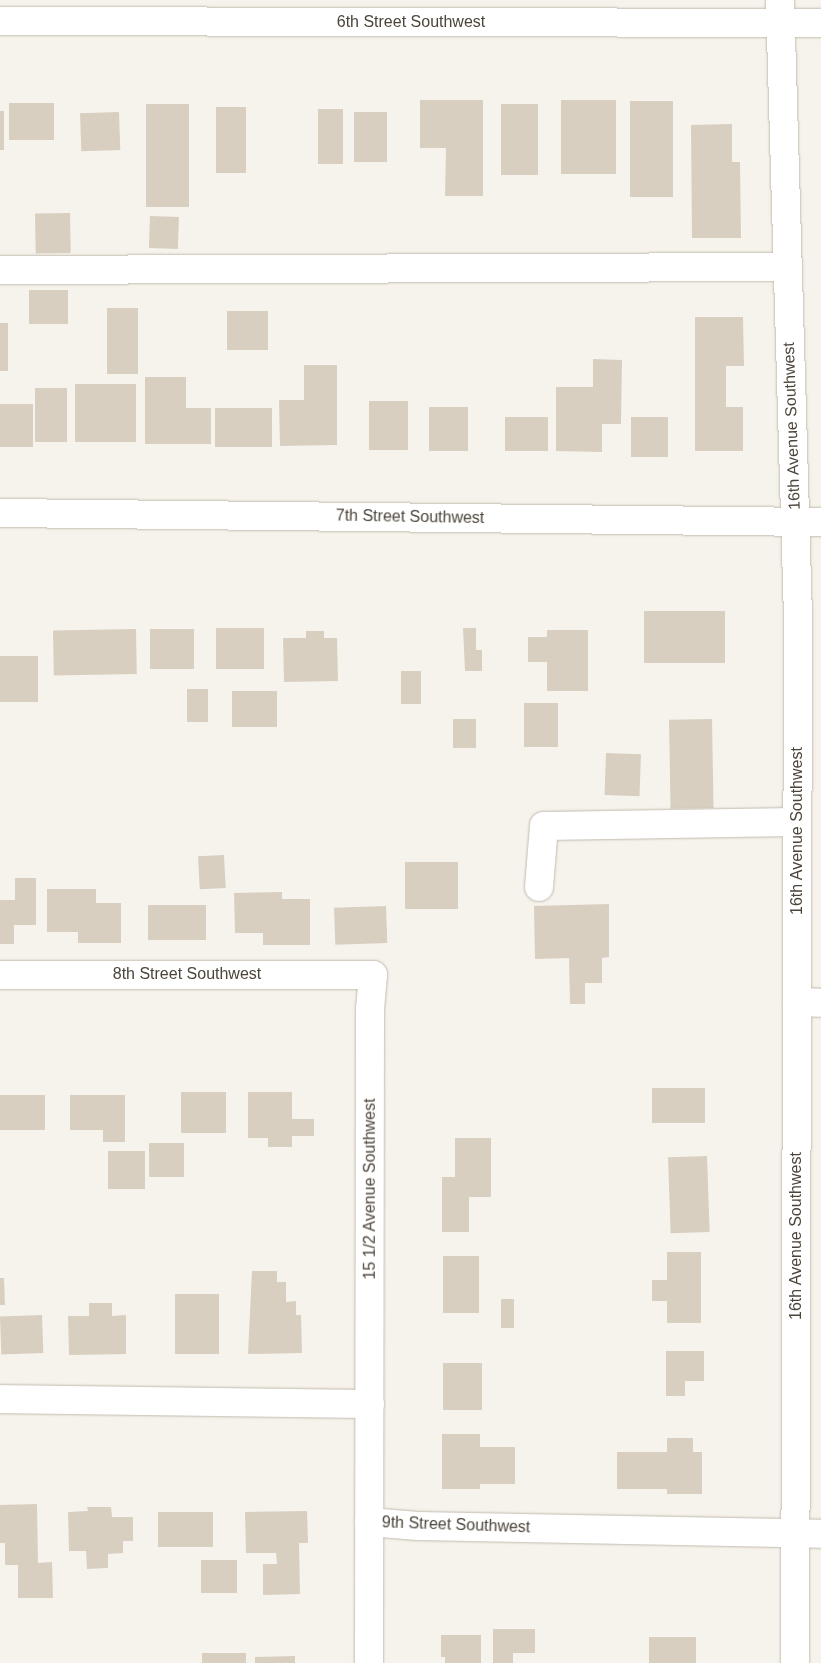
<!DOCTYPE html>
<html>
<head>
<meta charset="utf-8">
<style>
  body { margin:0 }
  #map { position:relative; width:821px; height:1663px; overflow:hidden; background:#f6f3ec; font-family:Helvetica,sans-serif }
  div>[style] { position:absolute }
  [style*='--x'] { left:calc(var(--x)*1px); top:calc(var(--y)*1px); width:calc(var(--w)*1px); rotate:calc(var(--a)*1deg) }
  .building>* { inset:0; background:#d8cfc1; transform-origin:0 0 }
  .roads { filter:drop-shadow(0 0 1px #c2bbae) drop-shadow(0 0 1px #c2bbae) }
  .minor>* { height:28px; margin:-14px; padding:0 14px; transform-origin:14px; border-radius:14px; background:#fff }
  span { translate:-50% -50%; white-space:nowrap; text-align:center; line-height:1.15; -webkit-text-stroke:5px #fff; paint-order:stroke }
  .street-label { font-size:16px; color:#4b4439 }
</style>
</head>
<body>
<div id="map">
  <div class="building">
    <i style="clip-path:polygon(420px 100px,483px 100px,483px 196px,445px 196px,446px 148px,420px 148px)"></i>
    <i style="left:561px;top:100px;width:55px;height:74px"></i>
    <i style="left:630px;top:101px;width:43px;height:96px"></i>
    <i style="left:9px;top:103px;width:45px;height:37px"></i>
    <i style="left:146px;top:104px;width:43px;height:103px"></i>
    <i style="left:501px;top:104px;width:37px;height:71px"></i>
    <i style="left:216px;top:107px;width:30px;height:66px"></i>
    <i style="left:318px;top:109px;width:25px;height:55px"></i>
    <i style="left:0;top:111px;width:4px;height:39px"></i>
    <i style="left:119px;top:112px;width:38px;height:39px;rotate:88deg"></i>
    <i style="left:354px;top:112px;width:33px;height:50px"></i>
    <i style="clip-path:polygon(732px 124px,732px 162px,740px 162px,741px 238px,692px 238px,691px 125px)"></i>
    <i style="left:70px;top:213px;width:40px;height:35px;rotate:89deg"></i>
    <i style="left:150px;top:216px;width:29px;height:32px;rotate:2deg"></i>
    <i style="left:29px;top:290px;width:39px;height:34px"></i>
    <i style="left:107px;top:308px;width:31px;height:66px"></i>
    <i style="left:227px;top:311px;width:41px;height:39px"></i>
    <i style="clip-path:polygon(695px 317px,743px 317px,744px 366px,726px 366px,726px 407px,743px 407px,743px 451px,695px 451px)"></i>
    <i style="left:0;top:323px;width:8px;height:48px"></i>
    <i style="clip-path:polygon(593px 359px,622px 360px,621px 424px,602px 424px,602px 452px,556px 451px,556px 387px,593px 387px)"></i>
    <i style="clip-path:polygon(304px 365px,337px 365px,337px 445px,280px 446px,279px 400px,304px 400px)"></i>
    <i style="clip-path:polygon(145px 377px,186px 377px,186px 408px,211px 408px,211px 444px,145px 444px)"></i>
    <i style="left:75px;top:384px;width:61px;height:58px"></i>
    <i style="left:35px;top:388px;width:32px;height:54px"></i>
    <i style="left:369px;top:401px;width:39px;height:49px"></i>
    <i style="left:0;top:404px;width:33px;height:43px"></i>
    <i style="left:429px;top:407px;width:39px;height:44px"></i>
    <i style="left:215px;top:408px;width:57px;height:39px"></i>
    <i style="left:505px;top:417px;width:43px;height:34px"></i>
    <i style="left:631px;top:417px;width:37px;height:40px"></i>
    <i style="left:644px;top:611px;width:81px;height:52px"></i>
    <i style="left:264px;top:628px;width:41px;height:48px;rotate:90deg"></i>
    <i style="clip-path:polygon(463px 628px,476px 628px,476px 650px,482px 650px,482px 671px,465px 671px)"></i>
    <i style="left:136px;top:629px;width:45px;height:83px;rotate:89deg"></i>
    <i style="left:150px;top:629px;width:44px;height:40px"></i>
    <i style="clip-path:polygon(547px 630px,588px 630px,588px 691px,547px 691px,547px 662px,528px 662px,528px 637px,547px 637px)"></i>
    <i style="clip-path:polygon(306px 631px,324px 631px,324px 638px,337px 638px,338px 681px,284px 682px,283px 638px,306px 638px)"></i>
    <i style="left:0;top:656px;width:38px;height:46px"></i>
    <i style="left:401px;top:671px;width:20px;height:33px"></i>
    <i style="left:187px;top:689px;width:21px;height:33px"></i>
    <i style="left:232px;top:691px;width:45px;height:36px"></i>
    <i style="left:524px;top:703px;width:34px;height:44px"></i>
    <i style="left:453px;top:719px;width:23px;height:29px"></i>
    <i style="left:712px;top:719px;width:89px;height:43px;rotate:89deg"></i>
    <i style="left:606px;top:753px;width:35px;height:42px;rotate:2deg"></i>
    <i style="left:224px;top:855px;width:33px;height:26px;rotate:87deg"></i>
    <i style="left:405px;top:862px;width:53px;height:47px"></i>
    <i style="clip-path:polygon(15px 878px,36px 878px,36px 925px,14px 925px,14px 944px,0 944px,0 900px,15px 900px)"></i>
    <i style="clip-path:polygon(47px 889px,96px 889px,96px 903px,121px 903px,121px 943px,78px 943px,78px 932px,47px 932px)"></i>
    <i style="clip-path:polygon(282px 892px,282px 899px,310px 899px,310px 945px,263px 945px,263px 933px,235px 933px,234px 893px)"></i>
    <i style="clip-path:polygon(609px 904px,609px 957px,602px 958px,602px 983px,585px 983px,585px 1004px,570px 1004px,569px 958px,535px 959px,534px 906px)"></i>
    <i style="left:148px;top:905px;width:58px;height:35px"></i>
    <i style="left:386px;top:906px;width:37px;height:52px;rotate:88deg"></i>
    <i style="left:705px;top:1088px;width:35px;height:53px;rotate:90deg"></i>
    <i style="left:181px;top:1092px;width:45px;height:41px"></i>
    <i style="clip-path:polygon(248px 1092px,292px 1092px,292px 1119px,314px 1119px,314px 1136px,292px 1136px,292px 1147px,268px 1147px,268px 1138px,248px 1138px)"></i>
    <i style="left:0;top:1095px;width:45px;height:35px"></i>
    <i style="clip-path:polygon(70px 1095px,125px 1095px,125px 1142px,103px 1142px,103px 1130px,70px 1130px)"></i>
    <i style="clip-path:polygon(455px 1138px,491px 1138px,491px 1197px,469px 1197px,469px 1232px,442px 1232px,442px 1177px,455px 1177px)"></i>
    <i style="left:149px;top:1143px;width:35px;height:34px"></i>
    <i style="left:108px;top:1151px;width:37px;height:38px"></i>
    <i style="left:707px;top:1156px;width:76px;height:39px;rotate:88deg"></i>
    <i style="clip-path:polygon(667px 1252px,701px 1252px,701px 1323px,667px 1323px,667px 1301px,652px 1301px,652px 1280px,667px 1280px)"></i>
    <i style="left:443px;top:1256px;width:36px;height:57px"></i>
    <i style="clip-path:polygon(252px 1271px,277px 1271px,277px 1282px,286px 1282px,286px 1302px,296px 1301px,296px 1315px,301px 1315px,302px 1353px,248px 1354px)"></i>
    <i style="clip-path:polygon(0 1278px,4px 1278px,5px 1305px,0 1305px)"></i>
    <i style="left:175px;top:1294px;width:44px;height:60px"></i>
    <i style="left:501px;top:1299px;width:13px;height:29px"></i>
    <i style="clip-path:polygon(89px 1303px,112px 1303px,112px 1316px,126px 1315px,126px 1354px,69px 1355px,68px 1316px,89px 1316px)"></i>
    <i style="left:42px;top:1315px;width:38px;height:42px;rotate:88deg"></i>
    <i style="clip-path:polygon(666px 1351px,704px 1351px,704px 1381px,685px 1381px,685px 1396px,666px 1396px)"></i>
    <i style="left:443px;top:1363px;width:39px;height:47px"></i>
    <i style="clip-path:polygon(442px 1434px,480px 1434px,480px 1447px,515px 1447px,515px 1484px,480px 1484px,480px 1489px,442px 1489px)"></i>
    <i style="clip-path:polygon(667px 1438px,693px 1438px,693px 1452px,702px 1452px,702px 1494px,667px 1494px,667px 1489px,617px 1489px,617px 1452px,667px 1452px)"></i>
    <i style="clip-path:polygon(37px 1504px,38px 1563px,52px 1562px,53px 1598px,18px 1598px,18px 1565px,5px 1565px,5px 1543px,0 1543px,0 1505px)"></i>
    <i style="clip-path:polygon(87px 1507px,111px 1507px,112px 1517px,133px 1517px,133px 1541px,123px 1541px,123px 1553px,108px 1554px,108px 1568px,87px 1569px,86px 1551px,69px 1551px,68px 1512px,88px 1511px)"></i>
    <i style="clip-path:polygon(307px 1511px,308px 1543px,299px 1543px,300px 1594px,263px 1595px,263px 1564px,277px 1564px,276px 1553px,246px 1553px,245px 1512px)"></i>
    <i style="left:158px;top:1512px;width:55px;height:35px"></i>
    <i style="left:237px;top:1560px;width:33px;height:36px;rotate:90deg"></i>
    <i style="clip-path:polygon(493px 1629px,535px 1629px,535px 1653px,513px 1653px,513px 1663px,493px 1663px)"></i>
    <i style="clip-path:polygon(441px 1635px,481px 1635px,481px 1663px,445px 1663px,445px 1657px,441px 1657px)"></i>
    <i style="left:696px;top:1637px;width:26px;height:47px;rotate:90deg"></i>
    <i style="left:246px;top:1653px;width:10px;height:44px;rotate:90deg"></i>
    <i style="clip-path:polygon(295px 1656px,295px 1663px,255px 1663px,255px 1657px)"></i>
  </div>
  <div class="roads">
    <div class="minor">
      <i style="--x:780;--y:0;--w:619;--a:88.33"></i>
      <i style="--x:798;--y:619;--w:1044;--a:90.16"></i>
      <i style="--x:0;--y:21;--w:821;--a:0.14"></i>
      <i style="--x:0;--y:270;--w:787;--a:-0.22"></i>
      <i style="--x:0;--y:513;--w:821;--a:0.63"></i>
      <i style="--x:539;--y:887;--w:61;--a:-85.3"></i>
      <i style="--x:544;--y:826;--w:253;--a:-0.9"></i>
      <i style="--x:0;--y:975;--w:373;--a:0"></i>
      <i style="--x:373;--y:975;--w:33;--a:95"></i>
      <i style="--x:370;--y:1008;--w:655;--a:90.09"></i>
      <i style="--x:797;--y:1002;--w:24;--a:2"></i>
      <i style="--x:0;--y:1399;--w:370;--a:0.8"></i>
      <i style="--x:369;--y:1522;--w:49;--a:4.7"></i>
      <i style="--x:418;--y:1526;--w:403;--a:1.1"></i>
    </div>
  </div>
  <div class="street-label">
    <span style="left:411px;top:22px">6th Street Southwest</span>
    <span style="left:792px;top:426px;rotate:-92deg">16th Avenue Southwest</span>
    <span style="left:410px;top:517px;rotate:1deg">7th Street Southwest</span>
    <span style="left:797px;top:831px;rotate:-90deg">16th Avenue Southwest</span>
    <span style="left:187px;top:974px">8th Street Southwest</span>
    <span style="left:370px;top:1189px;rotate:-90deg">15 1/2 Avenue Southwest</span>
    <span style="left:796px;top:1236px;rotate:-90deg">16th Avenue Southwest</span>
    <span style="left:456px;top:1525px;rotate:2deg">9th Street Southwest</span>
  </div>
</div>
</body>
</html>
